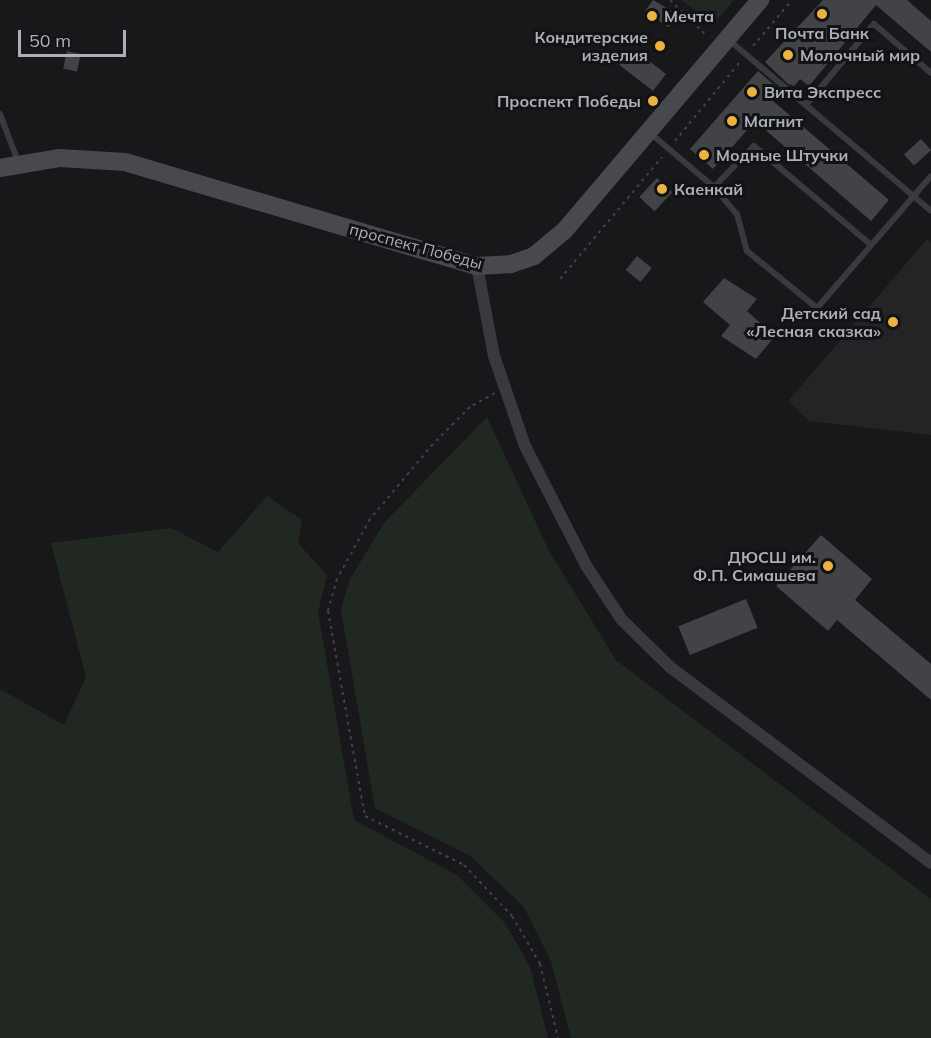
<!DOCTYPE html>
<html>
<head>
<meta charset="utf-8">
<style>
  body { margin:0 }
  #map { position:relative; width:931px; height:1038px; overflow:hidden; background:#18181a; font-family:Mulish,sans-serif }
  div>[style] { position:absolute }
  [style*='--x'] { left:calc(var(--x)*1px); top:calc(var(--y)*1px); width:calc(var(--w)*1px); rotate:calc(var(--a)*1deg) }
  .built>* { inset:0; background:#242427 }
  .green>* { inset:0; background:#202821 }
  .building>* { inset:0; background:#424347; transform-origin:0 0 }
  .path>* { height:2px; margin-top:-1px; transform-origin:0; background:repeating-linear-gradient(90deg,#3f4146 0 3px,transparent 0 7.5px) }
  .service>* { height:6px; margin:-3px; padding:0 3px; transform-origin:3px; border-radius:3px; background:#393a3f }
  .minor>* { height:12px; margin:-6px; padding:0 6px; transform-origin:6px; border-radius:6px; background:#393a3f }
  .secondary>* { height:18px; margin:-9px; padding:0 9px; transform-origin:9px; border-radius:9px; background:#47494f }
  .dots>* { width:16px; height:16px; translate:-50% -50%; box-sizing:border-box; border:3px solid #131315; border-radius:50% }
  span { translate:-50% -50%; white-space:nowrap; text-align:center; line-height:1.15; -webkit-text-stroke:6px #131315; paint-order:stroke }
  .poi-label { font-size:16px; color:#abafb9; font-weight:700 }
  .left { translate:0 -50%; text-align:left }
  .right { translate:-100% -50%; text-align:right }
  .street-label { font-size:16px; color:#abafb9 }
  .scale { position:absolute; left:18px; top:30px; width:108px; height:27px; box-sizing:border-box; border:3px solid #abafb9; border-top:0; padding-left:8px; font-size:18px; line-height:21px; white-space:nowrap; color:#abafb9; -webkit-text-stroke:4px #131315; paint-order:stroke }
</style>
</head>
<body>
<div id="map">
  <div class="built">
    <i style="clip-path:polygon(927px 239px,931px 243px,931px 435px,809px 421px,788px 401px)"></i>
  </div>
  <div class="green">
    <i style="clip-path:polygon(681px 0,734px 0,714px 23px)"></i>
    <i style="clip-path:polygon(487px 417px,549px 551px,616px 660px,931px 899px,931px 1038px,571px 1038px,551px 961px,524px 907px,469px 855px,375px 808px,341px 610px,349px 581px,384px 523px)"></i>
    <i style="clip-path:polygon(267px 496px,302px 520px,298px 543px,327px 575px,318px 612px,354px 820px,457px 875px,505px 923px,530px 967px,548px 1038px,0 1038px,0 689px,64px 725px,86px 677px,51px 543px,171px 528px,218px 552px)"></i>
  </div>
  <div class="building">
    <i style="clip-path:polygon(653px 0,678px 15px,668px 27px,645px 11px)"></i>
    <i style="clip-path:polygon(823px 0,907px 0,931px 21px,931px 52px,876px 5px,809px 86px,800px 79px,794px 86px,788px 84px,765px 62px)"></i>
    <i style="left:67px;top:51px;width:14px;height:18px;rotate:12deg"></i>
    <i style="clip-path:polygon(625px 52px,639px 63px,644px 57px,666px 74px,653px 91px,617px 63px)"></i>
    <i style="clip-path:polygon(758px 71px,781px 91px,773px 101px,889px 200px,871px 221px,755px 121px,713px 169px,690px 149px)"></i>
    <i style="left:921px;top:139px;width:15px;height:23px;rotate:48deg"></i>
    <i style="left:657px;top:178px;width:21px;height:26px;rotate:43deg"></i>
    <i style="left:637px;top:256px;width:19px;height:18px;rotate:39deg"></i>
    <i style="clip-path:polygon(724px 278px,757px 299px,747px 311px,775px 336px,756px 359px,721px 336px,730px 325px,703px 302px)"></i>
    <i style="clip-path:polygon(821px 535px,872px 579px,855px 600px,931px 664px,931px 700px,837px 620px,828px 631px,776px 586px)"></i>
    <i style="left:746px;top:599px;width:31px;height:73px;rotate:68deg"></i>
  </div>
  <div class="path">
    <i style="--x:670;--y:0;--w:52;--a:44.2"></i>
    <i style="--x:753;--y:46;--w:60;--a:-49.7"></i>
    <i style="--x:675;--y:141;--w:102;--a:-50.6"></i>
    <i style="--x:560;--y:279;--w:159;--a:-50.1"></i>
    <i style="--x:495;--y:393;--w:29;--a:151"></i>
    <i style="--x:470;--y:407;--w:52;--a:135"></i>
    <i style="--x:433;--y:444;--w:98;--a:130"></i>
    <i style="--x:370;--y:519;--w:68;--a:118.8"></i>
    <i style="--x:337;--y:579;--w:33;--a:106"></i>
    <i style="--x:328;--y:611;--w:208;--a:79.8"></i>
    <i style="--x:365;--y:816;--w:110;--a:26.3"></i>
    <i style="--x:464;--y:865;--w:70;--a:46.7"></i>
    <i style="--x:512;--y:916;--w:56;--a:59.7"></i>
    <i style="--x:540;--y:964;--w:76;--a:76.3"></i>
  </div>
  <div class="service">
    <i style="--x:730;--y:41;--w:263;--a:40.2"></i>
    <i style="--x:806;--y:105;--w:106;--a:-50"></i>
    <i style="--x:874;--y:24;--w:75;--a:40.7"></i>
    <i style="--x:0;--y:114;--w:53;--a:69.2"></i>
    <i style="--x:650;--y:133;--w:84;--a:40.2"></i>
    <i style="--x:714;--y:187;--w:35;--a:50"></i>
    <i style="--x:737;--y:214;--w:38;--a:75"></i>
    <i style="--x:747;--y:251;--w:90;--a:39.2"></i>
    <i style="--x:817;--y:308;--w:174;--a:-49.2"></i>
    <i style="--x:714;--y:187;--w:57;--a:-45.7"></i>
    <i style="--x:754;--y:146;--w:153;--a:40.2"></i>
  </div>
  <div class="minor">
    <i style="--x:477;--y:266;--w:92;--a:79.3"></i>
    <i style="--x:494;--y:356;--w:95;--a:71"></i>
    <i style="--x:525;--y:446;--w:136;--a:62.9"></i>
    <i style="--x:587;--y:567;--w:64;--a:56.6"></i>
    <i style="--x:622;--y:620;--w:67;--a:44.4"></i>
    <i style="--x:670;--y:667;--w:326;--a:36.9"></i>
  </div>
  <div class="secondary">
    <i style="--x:0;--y:168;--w:61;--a:-9.5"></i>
    <i style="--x:60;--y:158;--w:65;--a:3.5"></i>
    <i style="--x:125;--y:162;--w:367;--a:16.5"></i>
    <i style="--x:477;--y:266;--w:34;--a:-3"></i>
    <i style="--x:511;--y:264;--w:24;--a:-19"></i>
    <i style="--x:534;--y:256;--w:40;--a:-40"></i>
    <i style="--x:565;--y:230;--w:302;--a:-49.7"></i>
  </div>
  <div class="dots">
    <i style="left:822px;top:14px;background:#ebb33f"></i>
    <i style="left:652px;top:16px;background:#ebb33f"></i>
    <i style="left:660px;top:46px;background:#ebb33f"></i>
    <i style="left:788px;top:55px;background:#ebb33f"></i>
    <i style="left:752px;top:92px;background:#ebb33f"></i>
    <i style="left:653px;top:101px;background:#ebb33f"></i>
    <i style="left:732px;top:121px;background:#ebb33f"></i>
    <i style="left:704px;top:155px;background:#ebb33f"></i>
    <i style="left:662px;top:189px;background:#ebb33f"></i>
    <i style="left:893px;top:322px;background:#ebb33f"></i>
    <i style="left:828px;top:566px;background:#ebb33f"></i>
  </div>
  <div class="poi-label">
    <span class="left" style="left:664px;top:16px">Мечта</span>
    <span style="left:822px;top:33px">Почта Банк</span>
    <span class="right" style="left:648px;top:46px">Кондитерские<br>изделия</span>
    <span class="left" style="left:800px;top:55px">Молочный мир</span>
    <span class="left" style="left:764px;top:92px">Вита Экспресс</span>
    <span class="right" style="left:641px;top:101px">Проспект Победы</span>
    <span class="left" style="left:744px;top:121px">Магнит</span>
    <span class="left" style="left:716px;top:155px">Модные Штучки</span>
    <span class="left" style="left:674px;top:189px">Каенкай</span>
    <span class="right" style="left:881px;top:322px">Детский сад<br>«Лесная сказка»</span>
    <span class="right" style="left:816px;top:566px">ДЮСШ им.<br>Ф.П. Симашева</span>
  </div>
  <div class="street-label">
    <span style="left:416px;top:246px;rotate:15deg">проспект Победы</span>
  </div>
  <div class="scale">50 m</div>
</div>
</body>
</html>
